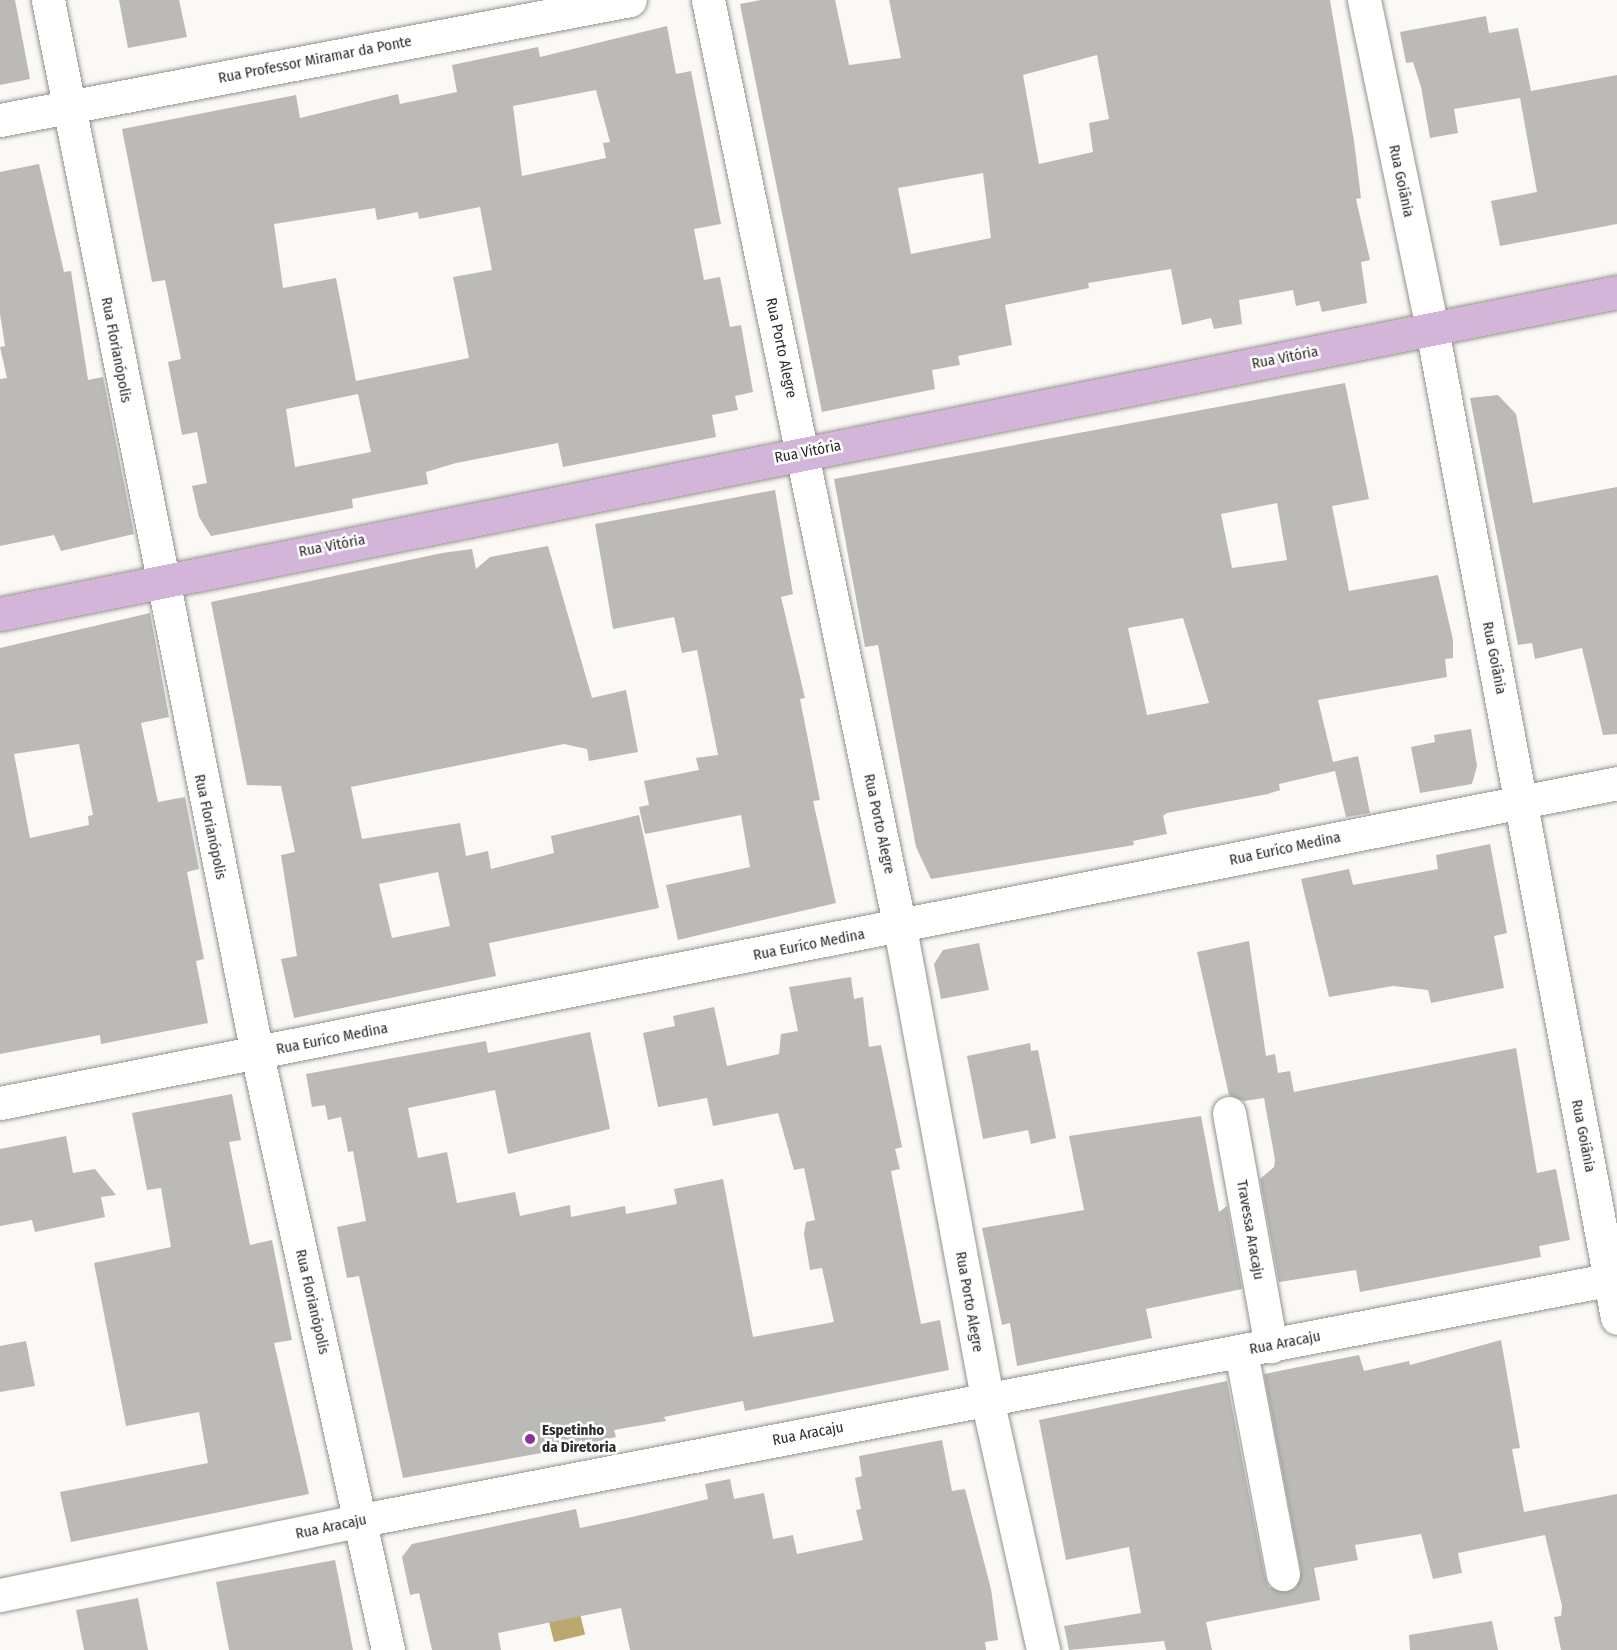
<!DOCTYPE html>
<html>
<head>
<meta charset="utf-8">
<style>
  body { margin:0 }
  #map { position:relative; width:1617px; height:1650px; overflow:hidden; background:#fbf9f5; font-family:"Fira Sans Condensed",sans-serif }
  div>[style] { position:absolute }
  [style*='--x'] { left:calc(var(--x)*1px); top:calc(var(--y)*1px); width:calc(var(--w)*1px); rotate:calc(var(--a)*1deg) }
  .water>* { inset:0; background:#baa86f; transform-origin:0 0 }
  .building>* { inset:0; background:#bbbab6 }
  .roads { filter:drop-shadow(0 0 2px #94928e) drop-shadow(0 0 2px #94928e) }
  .minor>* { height:33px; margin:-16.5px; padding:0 16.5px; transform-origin:16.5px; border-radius:16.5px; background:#fff }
  .major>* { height:33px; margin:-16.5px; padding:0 16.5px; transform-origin:16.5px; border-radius:16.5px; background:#d2b5d8 }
  .dots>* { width:16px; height:16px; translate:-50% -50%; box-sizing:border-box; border:3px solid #fff; border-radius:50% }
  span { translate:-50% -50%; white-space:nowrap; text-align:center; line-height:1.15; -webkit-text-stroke:5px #fff; paint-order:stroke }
  .street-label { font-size:15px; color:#2c2b29 }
  .poi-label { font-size:15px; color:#2c2b29; font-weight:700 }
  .left { translate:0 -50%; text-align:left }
</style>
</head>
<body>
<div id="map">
  <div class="water">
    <i style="left:580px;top:1614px;width:21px;height:32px;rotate:76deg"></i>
  </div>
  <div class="building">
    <i style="clip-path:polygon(0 0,15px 0,30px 79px,0 85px)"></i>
    <i style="clip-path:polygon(119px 0,179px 0,187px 37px,128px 48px)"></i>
    <i style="clip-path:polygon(evenodd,761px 0,835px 0,849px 65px,901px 58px,889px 0,1330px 0,1354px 141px,1361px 198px,1356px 199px,1370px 260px,1361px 262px,1367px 303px,1322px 312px,1319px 301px,1296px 306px,1293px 290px,1239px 300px,1242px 324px,1214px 329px,1211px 318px,1182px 325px,1171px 269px,1088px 283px,1089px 288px,1005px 305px,1012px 345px,958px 356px,960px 365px,932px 370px,935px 389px,822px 412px,740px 4px,761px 0,1097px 55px,1109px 119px,1089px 123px,1093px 152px,1039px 164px,1023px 75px,1097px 55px,761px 0,983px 173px,991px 238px,911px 254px,898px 188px,983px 173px)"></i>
    <i style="clip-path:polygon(1486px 16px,1489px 33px,1518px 28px,1531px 91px,1617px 75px,1617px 224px,1500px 246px,1491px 201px,1537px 192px,1520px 98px,1454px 109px,1458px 133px,1430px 138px,1421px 87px,1413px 62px,1406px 63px,1400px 32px)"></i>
    <i style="clip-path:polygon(evenodd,667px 26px,676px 74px,691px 71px,721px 224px,694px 229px,704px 280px,720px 277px,730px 327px,741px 325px,753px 392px,735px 396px,738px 410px,712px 415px,716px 437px,563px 467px,558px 443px,456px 463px,426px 472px,428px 484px,352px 499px,353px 508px,211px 536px,199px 517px,192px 486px,207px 483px,197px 432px,182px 435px,168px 362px,181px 359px,165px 280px,152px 282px,122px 129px,296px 95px,300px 118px,398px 94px,400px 104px,457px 92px,452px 65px,538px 47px,540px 57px,667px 26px,596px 90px,610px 142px,603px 143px,606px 158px,522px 176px,513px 106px,596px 90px,667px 26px,480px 207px,492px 270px,453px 277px,469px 358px,356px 381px,336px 278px,283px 288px,274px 224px,375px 208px,377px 220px,418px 212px,419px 219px,480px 207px,667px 26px,358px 394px,371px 452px,295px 467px,286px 409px,358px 394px)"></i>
    <i style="clip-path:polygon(39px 164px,64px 272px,71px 271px,88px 380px,103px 377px,134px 534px,61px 551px,54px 535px,0 546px,0 379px,7px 378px,0 347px,5px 346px,0 314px,0 172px)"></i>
    <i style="clip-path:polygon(evenodd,1345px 383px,1369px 499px,1332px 506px,1349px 591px,1438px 575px,1453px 640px,1453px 658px,1445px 659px,1447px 677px,1318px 700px,1333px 762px,1358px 756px,1370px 813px,1346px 817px,1335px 771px,1279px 784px,1280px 790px,1268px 794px,1167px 813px,1163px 816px,1167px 834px,1133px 841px,1134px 845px,931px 879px,916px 847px,878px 645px,865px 647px,834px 479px,1345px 383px,1277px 503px,1287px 560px,1232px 568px,1221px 514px,1277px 503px,1345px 383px,1183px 618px,1209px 703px,1147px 715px,1128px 628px,1183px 618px)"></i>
    <i style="clip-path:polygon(1498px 395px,1516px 414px,1533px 503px,1617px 487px,1617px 734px,1603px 735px,1582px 648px,1535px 659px,1532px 643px,1518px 645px,1470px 398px)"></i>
    <i style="clip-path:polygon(775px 490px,793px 594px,781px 597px,805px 698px,800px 699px,820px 800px,813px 801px,836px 903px,678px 940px,666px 885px,750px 867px,741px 815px,645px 834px,639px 807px,649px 805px,644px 781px,699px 770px,696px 758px,718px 755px,697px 650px,682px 653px,674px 617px,613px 629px,595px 524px)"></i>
    <i style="clip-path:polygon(evenodd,548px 546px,592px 698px,626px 690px,638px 752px,589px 761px,587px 749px,564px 744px,351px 787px,362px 839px,460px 823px,466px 856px,488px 851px,491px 869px,554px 853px,551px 836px,639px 815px,659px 908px,489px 943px,496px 976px,294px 1018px,281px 959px,297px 956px,281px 855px,295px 852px,281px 786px,247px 785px,211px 602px,442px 553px,472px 549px,476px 569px,490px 557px,548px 546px,438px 872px,450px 926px,392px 938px,379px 884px,438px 872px)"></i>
    <i style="clip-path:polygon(evenodd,150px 613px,169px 717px,141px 723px,158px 802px,185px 797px,199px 869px,187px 872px,204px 959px,196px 961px,208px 1023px,101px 1044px,100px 1035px,0 1054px,0 648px,150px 613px,79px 744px,93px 815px,88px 816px,89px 825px,30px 838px,14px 754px,79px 744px)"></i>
    <i style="clip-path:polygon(1471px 729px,1477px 766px,1472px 784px,1420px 793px,1411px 747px,1435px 742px,1434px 735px)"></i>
    <i style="clip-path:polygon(1490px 844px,1507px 933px,1494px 936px,1504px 988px,1431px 1003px,1428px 990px,1393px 986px,1329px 997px,1301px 879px,1349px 869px,1353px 885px,1438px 869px,1436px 855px)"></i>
    <i style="clip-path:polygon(1249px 941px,1266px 1056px,1275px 1054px,1278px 1073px,1290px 1071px,1294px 1092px,1516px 1048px,1537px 1173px,1556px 1169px,1570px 1240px,1539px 1246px,1541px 1257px,1360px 1292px,1356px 1270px,1279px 1282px,1260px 1179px,1274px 1167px,1275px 1160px,1264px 1098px,1244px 1101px,1229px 1095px,1197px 952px)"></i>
    <i style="clip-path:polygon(979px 943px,989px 990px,941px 999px,934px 964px,943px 950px)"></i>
    <i style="clip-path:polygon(851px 977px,854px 999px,863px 997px,869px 1047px,881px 1045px,902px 1147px,895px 1149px,900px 1169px,891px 1171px,921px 1324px,940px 1320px,949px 1370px,745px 1411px,743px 1401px,664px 1417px,666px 1421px,614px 1430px,616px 1437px,564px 1449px,403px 1478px,359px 1276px,347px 1278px,337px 1227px,366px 1221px,353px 1151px,348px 1152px,341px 1117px,328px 1120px,325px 1105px,312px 1107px,306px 1074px,486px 1041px,488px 1053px,590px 1032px,610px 1129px,508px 1154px,495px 1090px,408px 1108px,418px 1158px,447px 1152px,457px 1203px,515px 1192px,520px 1216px,570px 1205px,571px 1217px,625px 1206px,626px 1214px,677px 1204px,674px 1189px,723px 1179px,753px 1337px,834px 1322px,822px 1268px,810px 1270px,804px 1234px,806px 1222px,815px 1220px,804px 1168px,794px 1170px,778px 1113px,713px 1126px,707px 1098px,658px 1107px,643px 1033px,675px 1026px,673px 1016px,714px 1007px,727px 1066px,779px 1054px,781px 1034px,798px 1031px,789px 987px)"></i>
    <i style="clip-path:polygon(1030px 1043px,1031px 1051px,1038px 1050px,1056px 1138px,1031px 1144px,1028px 1130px,983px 1139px,967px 1056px)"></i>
    <i style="clip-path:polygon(232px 1094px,241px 1140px,229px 1142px,250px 1245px,272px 1240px,292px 1340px,274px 1343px,309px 1494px,71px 1542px,60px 1492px,208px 1463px,199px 1412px,126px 1426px,94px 1263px,171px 1247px,161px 1188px,147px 1190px,132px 1113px)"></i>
    <i style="clip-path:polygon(1201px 1116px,1219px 1212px,1227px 1206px,1242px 1289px,1146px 1309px,1152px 1338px,1017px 1366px,1010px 1323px,1002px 1325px,982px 1228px,1084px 1210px,1069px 1136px)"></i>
    <i style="clip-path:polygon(66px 1136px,73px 1173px,95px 1169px,116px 1195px,101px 1197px,105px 1217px,35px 1232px,32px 1220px,0 1226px,0 1149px)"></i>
    <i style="clip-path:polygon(1501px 1340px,1520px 1448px,1512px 1449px,1524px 1512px,1617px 1494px,1617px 1650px,1561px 1650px,1554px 1617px,1561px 1616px,1562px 1606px,1545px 1535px,1458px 1553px,1462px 1573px,1433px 1579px,1421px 1534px,1355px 1545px,1358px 1560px,1314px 1568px,1320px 1600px,1206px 1622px,1212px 1650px,1166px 1650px,1164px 1641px,1069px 1650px,1064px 1626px,1141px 1613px,1129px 1547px,1066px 1560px,1039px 1420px,1227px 1381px,1265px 1577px,1269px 1587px,1286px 1592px,1296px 1588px,1301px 1571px,1264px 1374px,1359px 1355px,1364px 1371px,1409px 1361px,1410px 1365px)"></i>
    <i style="clip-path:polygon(26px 1341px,35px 1386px,0 1392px,0 1346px)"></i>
    <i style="clip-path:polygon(942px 1440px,952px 1491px,965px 1489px,991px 1589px,998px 1640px,985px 1642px,986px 1650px,630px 1650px,621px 1608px,498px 1633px,501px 1650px,432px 1650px,419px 1593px,410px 1595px,402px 1557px,412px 1544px,576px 1509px,580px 1528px,632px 1517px,708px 1499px,705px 1484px,730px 1479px,734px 1499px,764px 1493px,773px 1539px,793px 1535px,797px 1554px,863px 1540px,856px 1510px,861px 1509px,855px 1478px,862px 1476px,859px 1456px)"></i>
    <i style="clip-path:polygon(335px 1560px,353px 1650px,229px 1650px,216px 1582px)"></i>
    <i style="clip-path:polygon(138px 1598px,148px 1650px,84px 1650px,76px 1610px)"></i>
    <i style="clip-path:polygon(1492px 1621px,1498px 1650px,1410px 1650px,1409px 1635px)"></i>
  </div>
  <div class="roads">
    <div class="minor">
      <i style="--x:48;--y:0;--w:1075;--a:78.78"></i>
      <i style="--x:257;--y:1054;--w:610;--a:77.6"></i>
      <i style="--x:708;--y:0;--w:948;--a:78.31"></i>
      <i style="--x:900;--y:928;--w:479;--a:79.5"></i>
      <i style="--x:987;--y:1399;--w:257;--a:77.4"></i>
      <i style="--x:1364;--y:0;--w:336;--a:78.3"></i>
      <i style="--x:1432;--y:329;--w:1006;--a:79.4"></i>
      <i style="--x:0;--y:120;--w:641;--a:-10.78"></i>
      <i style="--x:0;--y:1103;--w:1648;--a:-11.19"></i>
      <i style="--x:1229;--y:1113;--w:237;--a:79.8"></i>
      <i style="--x:1241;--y:1352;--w:226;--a:79.3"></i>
      <i style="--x:0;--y:1595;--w:370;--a:-11.7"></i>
      <i style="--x:362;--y:1520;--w:1278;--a:-10.91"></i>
    </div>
    <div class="major">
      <i style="--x:0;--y:614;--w:1649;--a:-11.26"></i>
    </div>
  </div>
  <div class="dots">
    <i style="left:530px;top:1439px;background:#8b309c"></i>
  </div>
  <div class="street-label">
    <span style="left:315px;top:60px;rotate:-11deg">Rua Professor Miramar da Ponte</span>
    <span style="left:1401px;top:181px;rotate:78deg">Rua Goiânia</span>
    <span style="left:781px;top:348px;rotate:78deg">Rua Porto Alegre</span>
    <span style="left:116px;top:350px;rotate:79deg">Rua Florianópolis</span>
    <span style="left:1285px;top:358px;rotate:-11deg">Rua Vitória</span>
    <span style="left:808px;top:452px;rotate:-11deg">Rua Vitória</span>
    <span style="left:332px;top:546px;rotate:-11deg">Rua Vitória</span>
    <span style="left:1494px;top:658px;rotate:79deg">Rua Goiânia</span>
    <span style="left:879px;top:824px;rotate:78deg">Rua Porto Alegre</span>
    <span style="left:210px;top:827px;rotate:78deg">Rua Florianópolis</span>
    <span style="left:1285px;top:849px;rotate:-12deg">Rua Euríco Medina</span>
    <span style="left:809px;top:945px;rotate:-11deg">Rua Euríco Medina</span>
    <span style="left:332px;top:1039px;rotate:-11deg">Rua Euríco Medina</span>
    <span style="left:1583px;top:1136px;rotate:79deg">Rua Goiânia</span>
    <span style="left:1250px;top:1230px;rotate:80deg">Travessa Aracaju</span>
    <span style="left:312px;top:1302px;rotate:77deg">Rua Florianópolis</span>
    <span style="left:969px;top:1302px;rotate:80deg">Rua Porto Alegre</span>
    <span style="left:1285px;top:1343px;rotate:-11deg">Rua Aracaju</span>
    <span style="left:808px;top:1434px;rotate:-11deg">Rua Aracaju</span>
    <span style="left:331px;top:1527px;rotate:-12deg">Rua Aracaju</span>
  </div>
  <div class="poi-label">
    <span class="left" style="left:542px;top:1439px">Espetinho<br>da Diretoria</span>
  </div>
</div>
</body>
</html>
